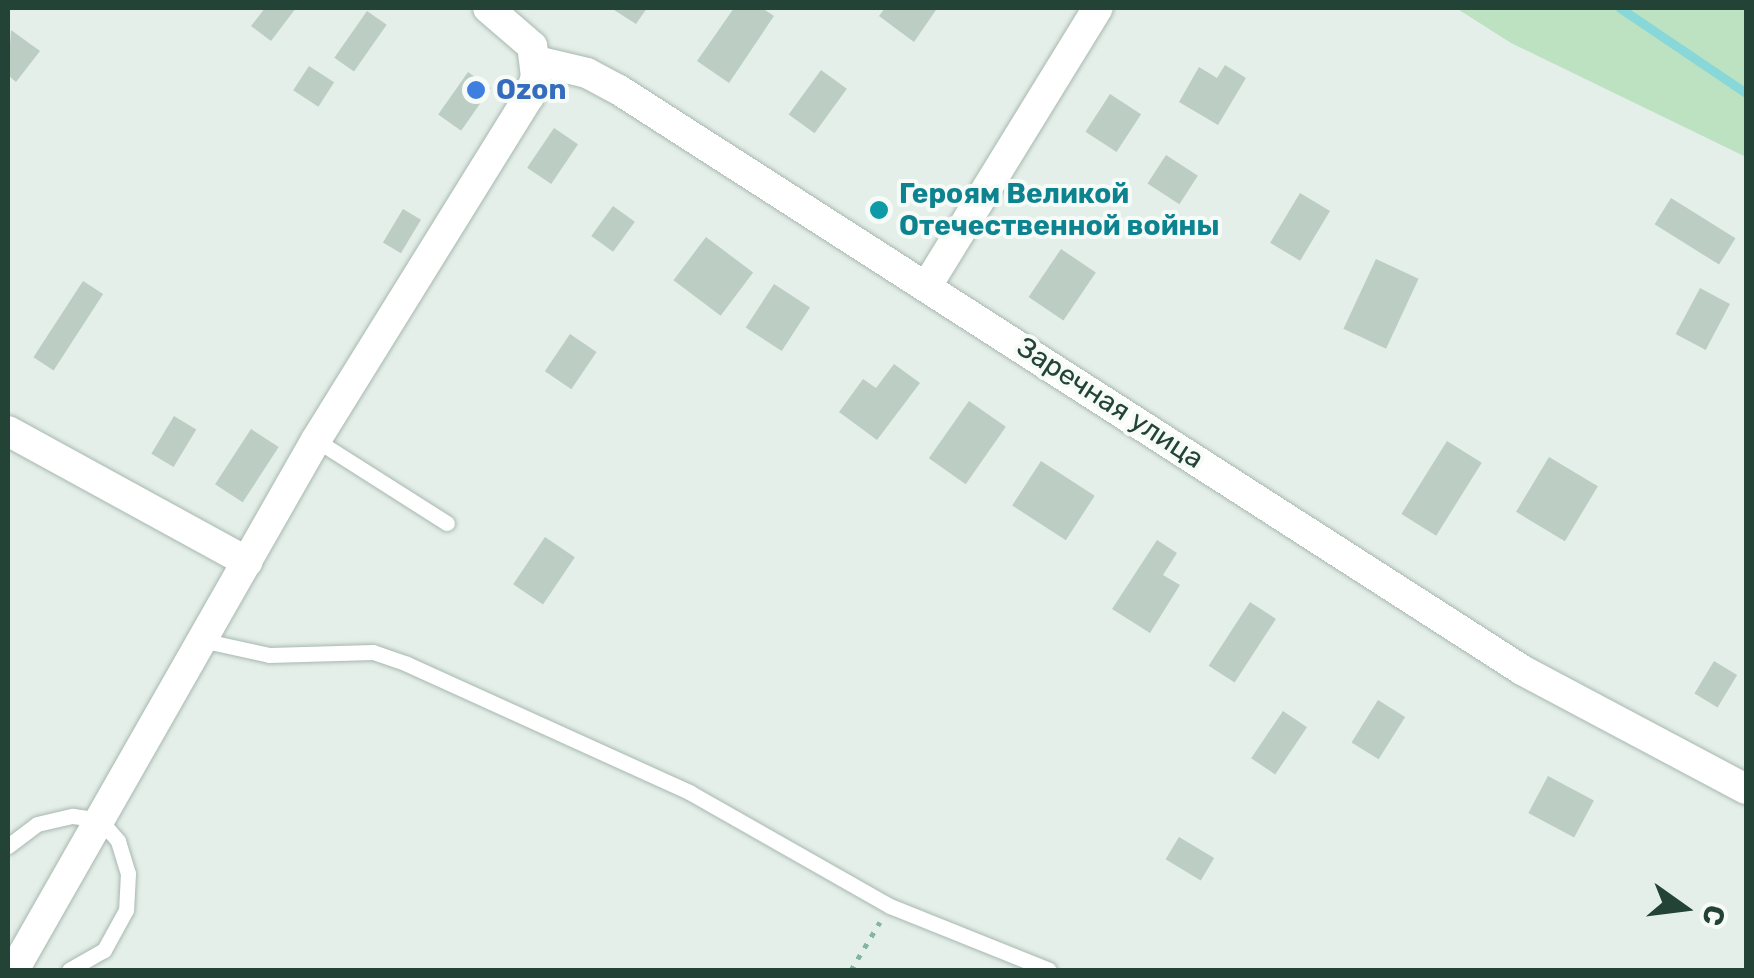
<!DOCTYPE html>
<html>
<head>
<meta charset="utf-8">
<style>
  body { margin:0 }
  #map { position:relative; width:1754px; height:978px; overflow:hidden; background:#e5efe9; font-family:Rubik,sans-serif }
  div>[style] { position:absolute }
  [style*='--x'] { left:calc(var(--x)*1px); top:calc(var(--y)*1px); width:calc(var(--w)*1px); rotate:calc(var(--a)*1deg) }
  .green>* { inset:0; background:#bce2c1 }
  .stream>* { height:9px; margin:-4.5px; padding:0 4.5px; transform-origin:4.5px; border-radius:4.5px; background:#88d7d9 }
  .building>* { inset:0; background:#bccdc4; transform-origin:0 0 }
  .path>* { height:5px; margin-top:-2.5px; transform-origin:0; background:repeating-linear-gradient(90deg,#82b69e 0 5px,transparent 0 13px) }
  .roads { filter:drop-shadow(0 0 2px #a7b8b0) drop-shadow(0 0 2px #a7b8b0) }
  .lane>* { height:15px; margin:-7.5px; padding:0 7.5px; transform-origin:7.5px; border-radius:7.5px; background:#fff }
  .street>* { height:30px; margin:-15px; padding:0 15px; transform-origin:15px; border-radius:15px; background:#fff }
  .secondary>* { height:30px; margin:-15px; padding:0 15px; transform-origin:15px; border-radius:15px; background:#fff }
  .dots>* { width:28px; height:28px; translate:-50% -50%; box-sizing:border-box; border:5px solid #f6fbf8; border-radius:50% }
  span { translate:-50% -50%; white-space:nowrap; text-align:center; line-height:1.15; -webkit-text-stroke:8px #f6fbf8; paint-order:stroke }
  .shop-label { font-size:28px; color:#366cbe; font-weight:700 }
  .left { translate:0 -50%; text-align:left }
  .culture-label { font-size:28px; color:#0d838f; font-weight:700 }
  .street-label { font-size:28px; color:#224336 }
  .frame { position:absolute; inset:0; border:10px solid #224336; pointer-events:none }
  .north { position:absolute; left:1634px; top:858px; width:100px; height:100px; -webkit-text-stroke:8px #f6fbf8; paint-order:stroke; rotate:104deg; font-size:28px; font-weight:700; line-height:40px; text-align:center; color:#224336 }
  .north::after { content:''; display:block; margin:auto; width:35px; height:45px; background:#224336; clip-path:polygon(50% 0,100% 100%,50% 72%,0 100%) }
</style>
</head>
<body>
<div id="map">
  <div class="green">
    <i style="clip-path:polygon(1456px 8px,1746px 8px,1746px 157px,1511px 43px)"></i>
  </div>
  <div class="stream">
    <i style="--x:1620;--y:8;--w:152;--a:34"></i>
  </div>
  <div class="building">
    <i style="clip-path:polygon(265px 8px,296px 8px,271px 41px,251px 26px)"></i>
    <i style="clip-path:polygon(611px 8px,647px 8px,636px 24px)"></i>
    <i style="clip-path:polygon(734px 8px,762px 8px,774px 16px,729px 83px,697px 61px)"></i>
    <i style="clip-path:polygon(885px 8px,933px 8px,936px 10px,914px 42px,879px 16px)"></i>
    <i style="left:367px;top:11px;width:24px;height:57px;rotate:35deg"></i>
    <i style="clip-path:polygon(11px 30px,40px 51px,16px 82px,8px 75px)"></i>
    <i style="clip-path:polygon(1225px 65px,1246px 78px,1218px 125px,1179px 102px,1199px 67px,1217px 78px)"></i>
    <i style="left:309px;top:66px;width:30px;height:29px;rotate:33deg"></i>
    <i style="left:821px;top:70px;width:32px;height:55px;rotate:36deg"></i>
    <i style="left:468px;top:72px;width:28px;height:52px;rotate:35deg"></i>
    <i style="left:1110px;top:94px;width:37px;height:45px;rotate:33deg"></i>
    <i style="left:554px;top:128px;width:29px;height:48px;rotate:34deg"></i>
    <i style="left:1166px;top:155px;width:38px;height:34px;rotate:33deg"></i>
    <i style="left:1300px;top:193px;width:35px;height:58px;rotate:31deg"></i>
    <i style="left:1671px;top:198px;width:76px;height:31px;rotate:32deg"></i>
    <i style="left:613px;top:206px;width:27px;height:37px;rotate:36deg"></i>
    <i style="left:403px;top:209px;width:21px;height:39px;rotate:31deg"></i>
    <i style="left:706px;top:237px;width:59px;height:54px;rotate:37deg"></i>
    <i style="left:1061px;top:249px;width:42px;height:58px;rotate:34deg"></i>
    <i style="left:1376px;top:259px;width:47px;height:77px;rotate:25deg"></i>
    <i style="left:83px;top:281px;width:24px;height:91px;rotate:33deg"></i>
    <i style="left:774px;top:284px;width:43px;height:52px;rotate:33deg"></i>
    <i style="left:1700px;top:288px;width:34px;height:52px;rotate:28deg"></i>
    <i style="left:570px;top:334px;width:32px;height:45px;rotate:34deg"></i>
    <i style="clip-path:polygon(894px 364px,920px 383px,877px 440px,839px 412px,863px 379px,876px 388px)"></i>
    <i style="left:969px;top:401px;width:45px;height:70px;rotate:35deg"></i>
    <i style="left:174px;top:416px;width:26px;height:44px;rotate:31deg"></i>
    <i style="left:251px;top:429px;width:33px;height:66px;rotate:33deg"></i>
    <i style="left:1447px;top:441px;width:41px;height:86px;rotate:32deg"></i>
    <i style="left:1549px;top:457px;width:57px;height:64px;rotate:31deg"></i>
    <i style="left:1041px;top:461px;width:64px;height:53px;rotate:33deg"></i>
    <i style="left:545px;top:537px;width:36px;height:57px;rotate:34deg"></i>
    <i style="clip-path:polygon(1157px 540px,1177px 553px,1163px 575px,1180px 585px,1150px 633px,1112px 609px)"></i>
    <i style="left:1250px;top:602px;width:31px;height:76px;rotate:33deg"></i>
    <i style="left:1714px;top:661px;width:27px;height:38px;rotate:31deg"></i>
    <i style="left:1378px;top:700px;width:32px;height:50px;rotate:32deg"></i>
    <i style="left:1283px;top:711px;width:29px;height:57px;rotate:34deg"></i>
    <i style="left:1548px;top:776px;width:52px;height:42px;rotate:28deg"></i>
    <i style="left:1179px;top:837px;width:41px;height:26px;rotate:31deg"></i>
  </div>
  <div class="path">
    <i style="--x:851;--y:970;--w:56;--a:-58.9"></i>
  </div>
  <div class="roads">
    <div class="lane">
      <i style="--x:316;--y:440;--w:155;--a:32.4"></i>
      <i style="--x:201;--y:640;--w:70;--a:12.4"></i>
      <i style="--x:269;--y:655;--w:104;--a:-1.7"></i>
      <i style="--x:373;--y:652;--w:36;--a:19"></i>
      <i style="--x:407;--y:664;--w:310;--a:24.4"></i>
      <i style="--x:689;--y:792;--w:231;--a:29.6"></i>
      <i style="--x:890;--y:906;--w:171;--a:21.9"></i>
      <i style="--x:8;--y:846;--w:36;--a:-37"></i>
      <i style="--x:37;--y:824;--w:37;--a:-13"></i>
      <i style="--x:73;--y:816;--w:27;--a:8"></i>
      <i style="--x:100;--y:820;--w:28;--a:49"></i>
      <i style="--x:118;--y:841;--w:34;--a:73"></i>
      <i style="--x:128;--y:873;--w:37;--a:93"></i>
      <i style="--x:126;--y:910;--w:46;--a:118.8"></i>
      <i style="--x:104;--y:950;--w:40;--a:150.3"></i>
    </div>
    <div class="street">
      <i style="--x:537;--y:61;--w:51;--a:13.5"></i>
      <i style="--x:587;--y:73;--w:36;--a:28"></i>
      <i style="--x:619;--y:90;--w:1073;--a:32.71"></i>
      <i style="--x:1522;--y:670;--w:254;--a:28"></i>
      <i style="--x:928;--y:284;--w:324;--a:-58.4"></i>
      <i style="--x:8;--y:431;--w:273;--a:28.7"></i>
    </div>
    <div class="secondary">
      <i style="--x:14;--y:970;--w:610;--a:-60.33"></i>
      <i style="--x:316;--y:440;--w:404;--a:-58.2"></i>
      <i style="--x:529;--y:97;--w:21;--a:-71"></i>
      <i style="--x:536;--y:77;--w:31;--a:-97"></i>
      <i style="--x:532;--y:46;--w:58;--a:-139.2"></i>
    </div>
  </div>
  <div class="dots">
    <i style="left:476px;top:90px;background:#3f7fe0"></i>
    <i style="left:879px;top:210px;background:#0f9aa8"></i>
  </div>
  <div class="shop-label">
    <span class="left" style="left:496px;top:90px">Ozon</span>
  </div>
  <div class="culture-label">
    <span class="left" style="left:899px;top:210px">Героям Великой<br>Отечественной войны</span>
  </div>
  <div class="street-label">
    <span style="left:1110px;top:403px;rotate:33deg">Заречная улица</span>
  </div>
  <div class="frame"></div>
  <div class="north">С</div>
</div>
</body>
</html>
